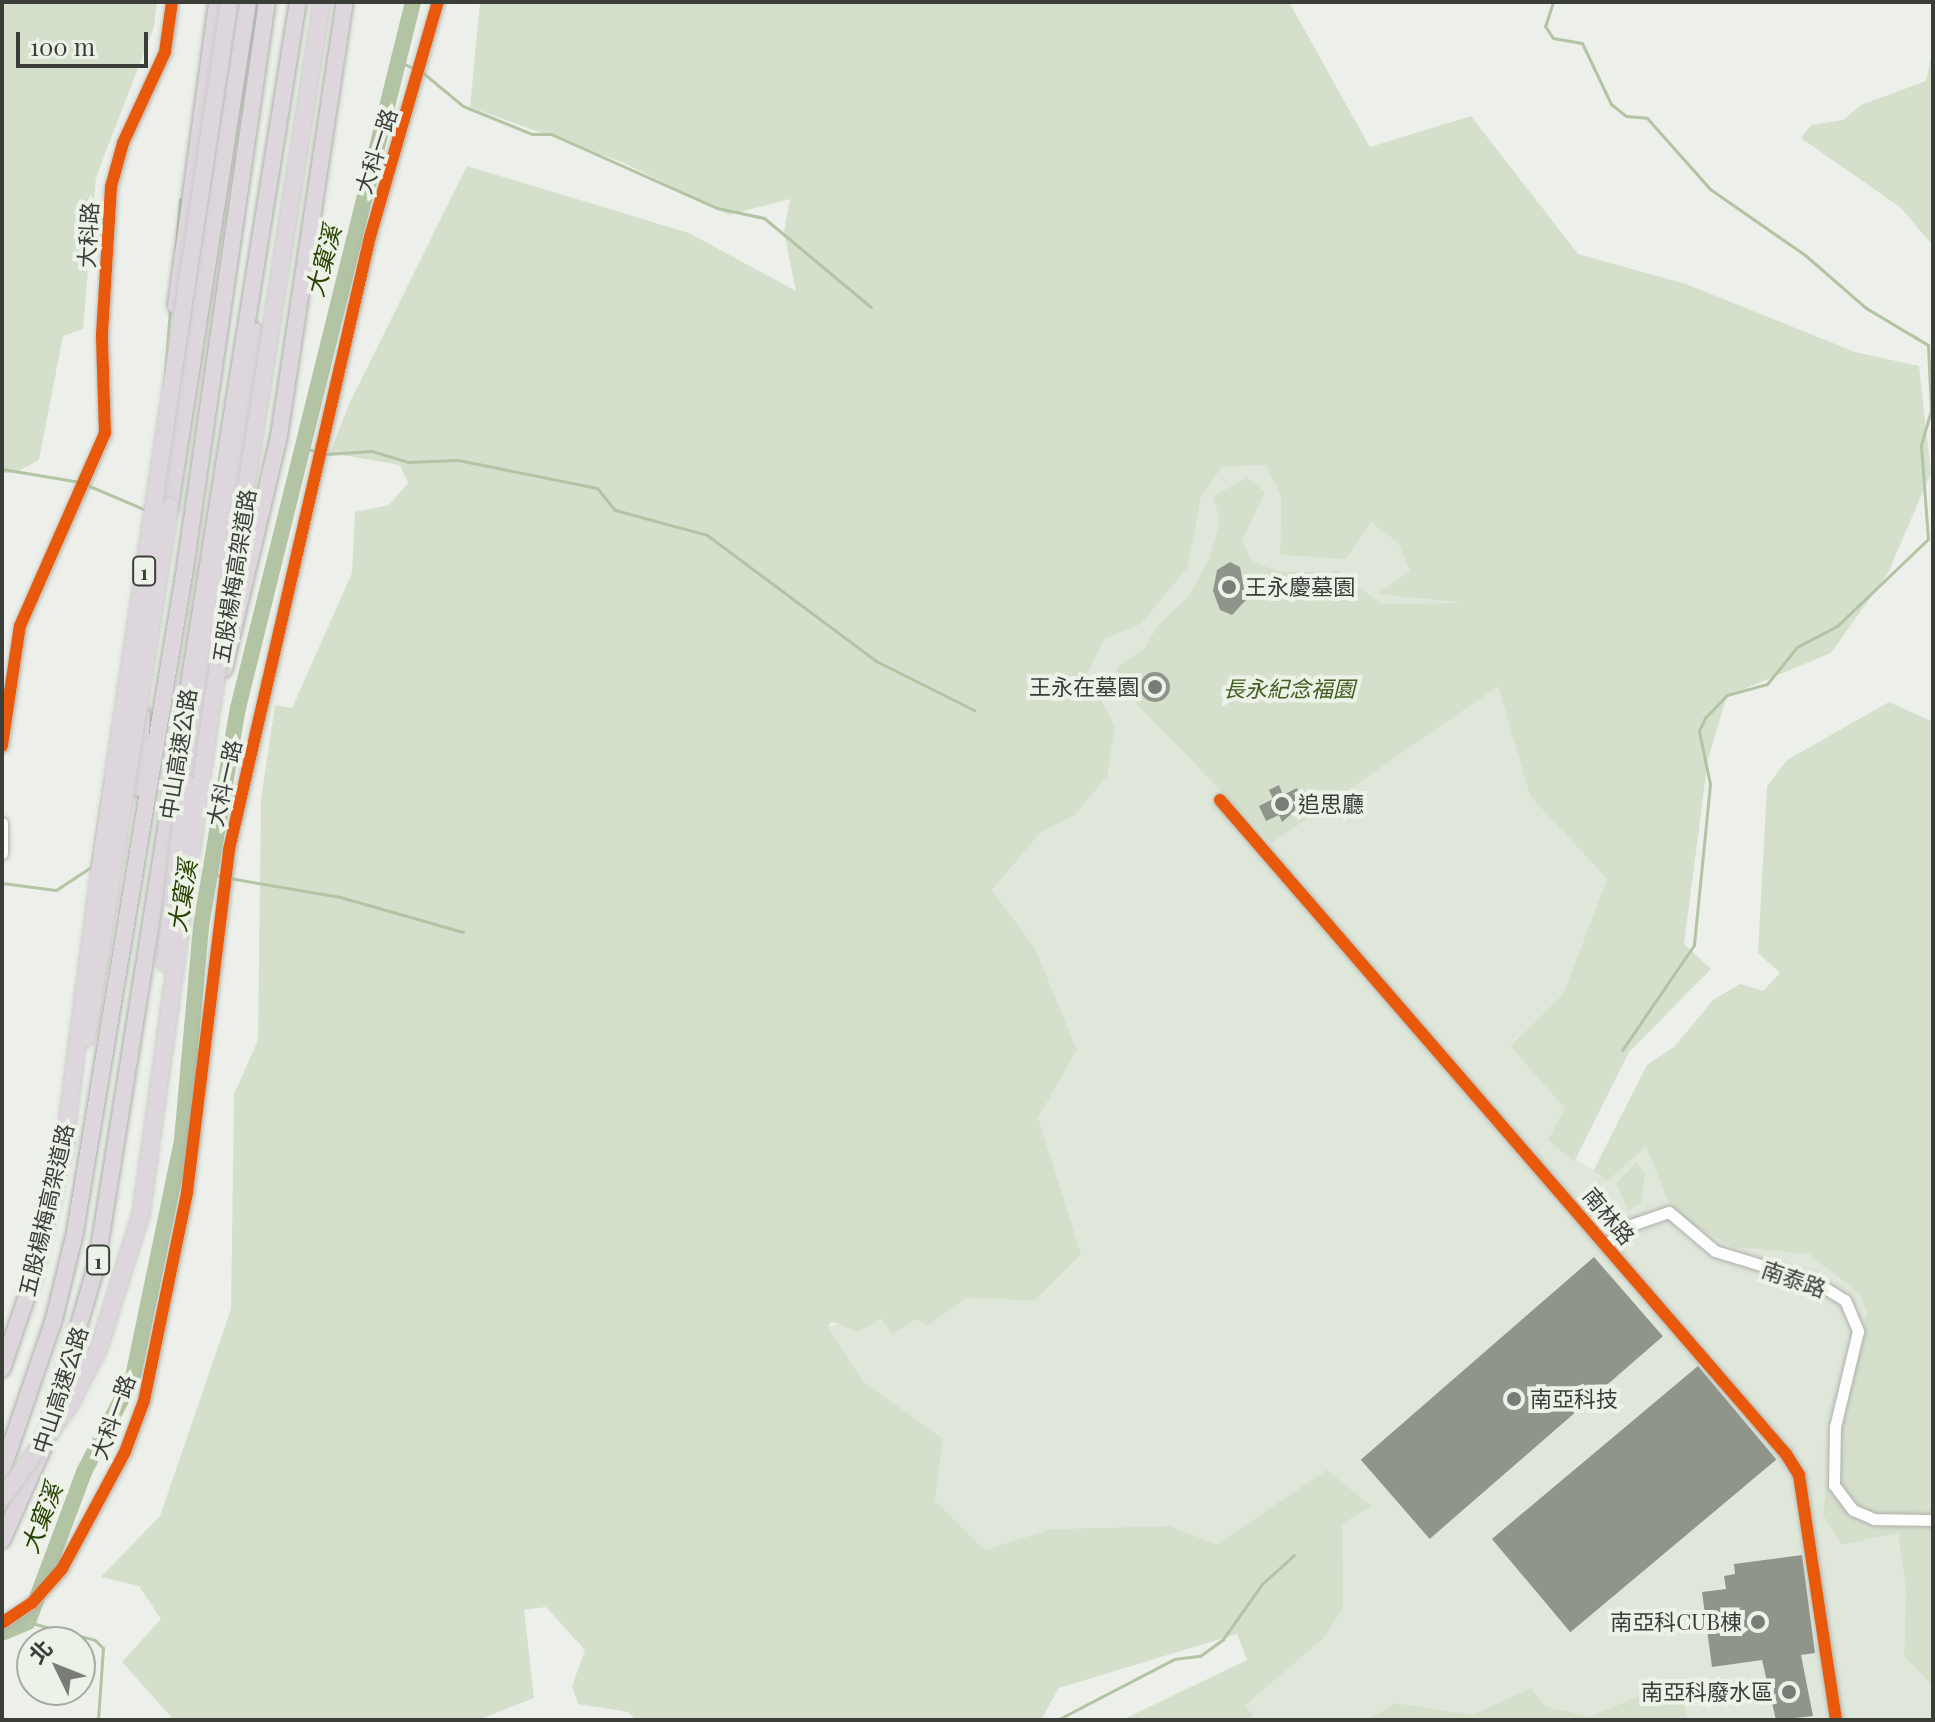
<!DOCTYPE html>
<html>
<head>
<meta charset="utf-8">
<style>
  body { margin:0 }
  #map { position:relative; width:1935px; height:1722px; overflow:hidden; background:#edf0ea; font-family:"Playfair Display","Noto Sans TC",serif }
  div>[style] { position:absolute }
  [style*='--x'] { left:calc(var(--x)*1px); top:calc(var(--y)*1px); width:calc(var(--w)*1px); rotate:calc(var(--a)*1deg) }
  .built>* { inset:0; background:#dfe6da }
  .green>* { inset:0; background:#d5e0cc }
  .stream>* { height:3px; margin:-1.5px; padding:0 1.5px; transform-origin:1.5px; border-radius:1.5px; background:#b2c4a3 }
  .river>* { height:16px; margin:-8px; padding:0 8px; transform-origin:8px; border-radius:8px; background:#b2c4a3 }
  .building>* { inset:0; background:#90958b; transform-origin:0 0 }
  .round { border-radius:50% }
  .roads { filter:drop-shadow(0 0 2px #adb0ab) drop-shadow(0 0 2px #adb0ab) }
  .minor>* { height:11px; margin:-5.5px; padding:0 5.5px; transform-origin:5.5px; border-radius:5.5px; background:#fcfdfc }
  .highway>* { height:16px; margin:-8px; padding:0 8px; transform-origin:8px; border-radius:8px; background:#ded6dd }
  .bridges { filter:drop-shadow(0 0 2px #cacbc9) drop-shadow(0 0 2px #cacbc9) }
  .highway-bridge>* { height:16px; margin:-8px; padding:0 8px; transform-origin:8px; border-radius:8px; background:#ded6dd }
  .cycleway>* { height:12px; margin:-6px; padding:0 6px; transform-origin:6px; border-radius:6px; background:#e8590c }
  .dots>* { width:22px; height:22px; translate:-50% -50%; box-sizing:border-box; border:4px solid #edf2e8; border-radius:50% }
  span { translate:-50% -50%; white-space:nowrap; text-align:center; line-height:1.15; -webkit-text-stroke:8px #edf2e8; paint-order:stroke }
  .shield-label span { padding:2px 6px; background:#edf2e8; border:2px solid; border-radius:6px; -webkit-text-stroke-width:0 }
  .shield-label { font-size:20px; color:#3b3d39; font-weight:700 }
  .street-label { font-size:22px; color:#3b3d39 }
  .poi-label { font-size:22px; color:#3b3d39 }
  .left { translate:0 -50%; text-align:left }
  .right { translate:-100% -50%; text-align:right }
  .park-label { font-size:22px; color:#415f20; font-style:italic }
  .water-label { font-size:24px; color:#264200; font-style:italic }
  .frame { position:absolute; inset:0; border:4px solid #3b3d39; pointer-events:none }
  .north { position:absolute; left:16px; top:1626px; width:80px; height:80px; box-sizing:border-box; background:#edf2e8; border:2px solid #a6aaa2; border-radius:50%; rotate:313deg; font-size:22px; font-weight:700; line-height:32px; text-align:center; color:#3b3d39 }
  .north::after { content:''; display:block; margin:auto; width:28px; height:36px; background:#797c77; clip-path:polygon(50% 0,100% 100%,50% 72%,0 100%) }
  .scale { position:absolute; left:16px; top:32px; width:132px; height:36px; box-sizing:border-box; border:4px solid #3b3d39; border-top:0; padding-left:10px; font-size:24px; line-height:28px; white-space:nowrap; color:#3b3d39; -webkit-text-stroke:6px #edf2e8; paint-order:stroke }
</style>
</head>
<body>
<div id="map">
  <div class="built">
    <i style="clip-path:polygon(1266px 464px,1281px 496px,1280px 555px,1346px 559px,1371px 522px,1398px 543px,1410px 571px,1378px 594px,1463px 603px,1490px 658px,1530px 796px,1607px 879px,1563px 994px,1510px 1045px,1566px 1108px,1549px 1140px,1608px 1181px,1646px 1145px,1733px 1247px,1809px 1254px,1859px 1294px,1867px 1311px,1832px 1442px,1843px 1545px,1898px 1533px,1906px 1591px,1904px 1656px,1933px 1687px,1933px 1720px,1687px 1720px,1682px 1677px,1590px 1717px,1546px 1706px,1531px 1688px,1472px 1715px,1395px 1703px,1367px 1720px,1255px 1720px,1246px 1705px,1325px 1637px,1327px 1471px,1217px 1544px,1169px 1526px,1051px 1529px,985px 1550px,935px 1500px,943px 1439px,863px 1381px,826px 1326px,916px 1318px,927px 1326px,967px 1298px,1034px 1301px,1048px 1161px,1038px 1118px,1077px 1050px,1035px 948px,992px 890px,1041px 832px,1074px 816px,1115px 726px,1087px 675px,1104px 639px,1141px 624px,1188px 567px,1201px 497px,1222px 467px)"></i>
  </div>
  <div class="green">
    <i style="clip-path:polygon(2px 2px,157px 2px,154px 27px,96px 177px,83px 329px,63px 336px,39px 460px,15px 473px,2px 473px)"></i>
    <i style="clip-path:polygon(480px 2px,1289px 2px,1370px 147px,1471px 116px,1578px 254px,1686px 284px,1855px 352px,1919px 366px,1931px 473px,1888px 573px,1831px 653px,1727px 696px,1708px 759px,1684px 944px,1711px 969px,1629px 1052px,1574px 1162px,1548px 1140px,1565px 1108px,1510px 1046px,1563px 994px,1607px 879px,1530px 796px,1498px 686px,1272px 843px,1119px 686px,1116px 668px,1144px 649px,1159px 624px,1189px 596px,1209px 559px,1220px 521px,1213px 496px,1247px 478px,1265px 492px,1242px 541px,1252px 562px,1281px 572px,1338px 571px,1381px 604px,1463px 603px,1377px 594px,1410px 571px,1398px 543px,1371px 522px,1346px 559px,1280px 555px,1281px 496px,1266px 465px,1222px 467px,1201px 497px,1188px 567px,1141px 624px,1104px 639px,1087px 675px,1115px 726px,1107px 776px,1074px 816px,1041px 832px,992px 890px,1035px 948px,1077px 1050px,1038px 1118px,1081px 1254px,1034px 1301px,967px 1298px,927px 1326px,916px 1319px,892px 1334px,881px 1319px,858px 1332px,832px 1322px,827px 1326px,863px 1381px,943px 1439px,935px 1500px,985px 1550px,1051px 1529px,1169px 1526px,1217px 1544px,1327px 1470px,1371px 1506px,1342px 1524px,1343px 1608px,1325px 1637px,1246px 1705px,1255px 1720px,1122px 1720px,1247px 1660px,1237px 1634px,1059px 1688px,1041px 1720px,636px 1720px,628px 1712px,578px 1704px,572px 1686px,585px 1650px,546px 1607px,524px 1610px,534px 1698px,478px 1720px,174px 1720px,122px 1662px,161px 1619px,139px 1586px,101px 1577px,160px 1516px,231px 1309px,234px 1094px,258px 1040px,261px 799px,275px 705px,292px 708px,352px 573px,355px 512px,389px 505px,408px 483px,400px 465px,330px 453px,349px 404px,467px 166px,689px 233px,796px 291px,784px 232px,790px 199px,729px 215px,624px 163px,470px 107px)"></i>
    <i style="clip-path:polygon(1933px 49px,1933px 246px,1901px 208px,1801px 138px,1811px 125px,1843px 120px,1861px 105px,1926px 81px)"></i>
    <i style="clip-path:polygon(1889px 702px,1933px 722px,1933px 1687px,1904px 1656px,1906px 1591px,1898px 1533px,1842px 1545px,1823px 1515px,1832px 1442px,1867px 1312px,1859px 1294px,1809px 1254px,1733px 1247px,1673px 1213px,1646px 1146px,1608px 1181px,1593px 1171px,1647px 1065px,1675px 1046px,1713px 1000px,1740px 984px,1763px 991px,1780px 973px,1758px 953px,1767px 786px,1787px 760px)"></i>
    <i style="clip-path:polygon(1637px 1162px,1645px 1175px,1641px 1203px,1628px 1210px,1616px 1183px)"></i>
    <i style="clip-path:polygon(1682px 1677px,1687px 1720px,1367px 1720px,1395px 1703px,1472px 1715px,1531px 1688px,1546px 1706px,1590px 1717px)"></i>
  </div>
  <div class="stream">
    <i style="--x:1553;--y:2;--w:25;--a:108"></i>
    <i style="--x:1545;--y:26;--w:14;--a:56"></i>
    <i style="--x:1553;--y:38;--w:29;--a:10"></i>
    <i style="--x:1582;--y:43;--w:68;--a:64.6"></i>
    <i style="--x:1611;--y:104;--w:19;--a:39"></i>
    <i style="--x:1626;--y:116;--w:21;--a:5"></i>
    <i style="--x:1647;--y:118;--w:95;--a:48.4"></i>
    <i style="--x:1710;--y:189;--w:116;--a:34.8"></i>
    <i style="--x:1805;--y:255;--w:81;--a:41"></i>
    <i style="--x:1866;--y:308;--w:72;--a:30.8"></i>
    <i style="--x:1928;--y:345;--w:65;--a:87.4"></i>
    <i style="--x:1931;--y:410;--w:37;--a:106"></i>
    <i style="--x:1921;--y:446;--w:93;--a:85.7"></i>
    <i style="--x:1928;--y:539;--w:126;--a:136.3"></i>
    <i style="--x:1837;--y:626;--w:45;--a:152.3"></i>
    <i style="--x:1797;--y:647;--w:48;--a:129"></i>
    <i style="--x:1767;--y:684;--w:41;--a:164.6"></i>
    <i style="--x:1727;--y:695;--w:32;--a:134"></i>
    <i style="--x:1705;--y:718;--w:14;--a:115"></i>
    <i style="--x:1699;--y:731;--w:54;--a:78.3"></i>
    <i style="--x:1710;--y:784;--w:162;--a:95.7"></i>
    <i style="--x:1694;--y:945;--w:127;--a:124.4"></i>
    <i style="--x:400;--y:62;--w:17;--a:25"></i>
    <i style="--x:422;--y:72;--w:53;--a:39.7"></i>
    <i style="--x:463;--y:106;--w:74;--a:22.1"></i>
    <i style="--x:532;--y:134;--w:19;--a:0"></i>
    <i style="--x:551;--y:134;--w:182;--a:24"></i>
    <i style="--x:717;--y:208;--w:48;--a:12"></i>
    <i style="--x:764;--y:218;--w:139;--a:39.8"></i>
    <i style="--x:176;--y:247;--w:48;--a:-85.2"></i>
    <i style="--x:164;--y:386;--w:76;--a:-85.5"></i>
    <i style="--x:301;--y:447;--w:26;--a:16"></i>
    <i style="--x:326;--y:454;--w:46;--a:-3.7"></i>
    <i style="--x:372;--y:451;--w:38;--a:17"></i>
    <i style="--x:408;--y:462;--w:50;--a:-2.3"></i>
    <i style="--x:458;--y:460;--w:142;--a:11.4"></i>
    <i style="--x:597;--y:488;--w:28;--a:51"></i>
    <i style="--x:615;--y:510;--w:95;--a:15.2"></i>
    <i style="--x:707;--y:535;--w:211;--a:36.7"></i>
    <i style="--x:876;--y:661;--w:110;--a:26.6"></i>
    <i style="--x:2;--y:469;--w:79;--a:9.5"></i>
    <i style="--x:87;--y:485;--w:64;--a:23"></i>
    <i style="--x:209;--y:874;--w:13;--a:9"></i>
    <i style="--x:229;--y:878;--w:113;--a:9.7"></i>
    <i style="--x:340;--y:897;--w:128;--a:15.9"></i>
    <i style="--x:2;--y:883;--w:54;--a:7.4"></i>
    <i style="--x:56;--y:890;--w:42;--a:-33.3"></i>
    <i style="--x:91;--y:867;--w:95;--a:-80.9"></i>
    <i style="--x:28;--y:1622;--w:69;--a:15"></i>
    <i style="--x:95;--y:1640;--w:11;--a:45"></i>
    <i style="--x:103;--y:1648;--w:72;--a:94"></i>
    <i style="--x:1057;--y:1720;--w:132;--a:-27.5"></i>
    <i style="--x:1174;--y:1659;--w:26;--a:-7"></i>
    <i style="--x:1200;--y:1656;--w:29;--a:-36"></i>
    <i style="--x:1223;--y:1639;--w:67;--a:-54.7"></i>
    <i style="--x:1262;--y:1584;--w:43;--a:-42.2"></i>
  </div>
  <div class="river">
    <i style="--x:2;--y:1633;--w:28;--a:-23"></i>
    <i style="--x:28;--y:1622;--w:160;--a:-69.5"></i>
    <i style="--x:84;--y:1472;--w:107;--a:-62.7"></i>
    <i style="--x:133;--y:1377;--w:242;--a:-78.3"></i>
    <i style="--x:182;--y:1140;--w:215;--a:-84.9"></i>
    <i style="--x:201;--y:926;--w:221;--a:-80.4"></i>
    <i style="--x:238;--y:708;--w:727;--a:-76.08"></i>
  </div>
  <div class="building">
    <i style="clip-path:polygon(1230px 562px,1240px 567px,1246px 600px,1232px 615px,1220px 610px,1213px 591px,1217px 570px)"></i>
    <i class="round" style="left:1140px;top:672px;width:30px;height:30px"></i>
    <i style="clip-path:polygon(1279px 785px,1283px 795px,1297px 788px,1304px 803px,1282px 822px,1279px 815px,1266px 821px,1259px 806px,1273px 799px,1269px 790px)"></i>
    <i style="left:1594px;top:1257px;width:105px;height:309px;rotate:49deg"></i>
    <i style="left:1698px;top:1366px;width:122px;height:269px;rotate:50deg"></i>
    <i style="clip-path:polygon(1802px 1555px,1815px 1653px,1801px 1655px,1813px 1716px,1776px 1720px,1762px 1660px,1712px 1667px,1702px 1592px,1726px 1589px,1724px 1576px,1735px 1574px,1734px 1564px)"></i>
  </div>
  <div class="roads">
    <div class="minor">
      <i style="--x:2;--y:746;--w:121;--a:-81.5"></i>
      <i style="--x:20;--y:626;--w:211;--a:-66.2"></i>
      <i style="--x:105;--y:433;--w:98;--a:-91.8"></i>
      <i style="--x:102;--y:335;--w:148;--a:-86.5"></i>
      <i style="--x:111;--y:187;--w:46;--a:-74.7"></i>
      <i style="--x:123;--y:143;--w:100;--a:-65.2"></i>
      <i style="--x:165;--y:52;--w:50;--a:-82"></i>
      <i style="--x:1220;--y:800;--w:865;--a:49.13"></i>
      <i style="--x:1786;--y:1454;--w:25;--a:58"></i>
      <i style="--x:1799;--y:1475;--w:248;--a:81.4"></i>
      <i style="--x:2;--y:823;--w:30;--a:90"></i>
      <i style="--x:1607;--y:1244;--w:28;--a:-41"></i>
      <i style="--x:1628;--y:1226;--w:43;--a:-18.9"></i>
      <i style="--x:1669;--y:1212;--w:60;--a:40.3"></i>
      <i style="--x:1715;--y:1251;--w:103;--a:16.9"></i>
      <i style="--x:1814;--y:1281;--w:36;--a:32"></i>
      <i style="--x:1845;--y:1300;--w:34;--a:67"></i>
      <i style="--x:1858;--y:1331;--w:99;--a:103.5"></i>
      <i style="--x:1835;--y:1427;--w:58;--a:91"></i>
      <i style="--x:1834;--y:1485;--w:31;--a:53"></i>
      <i style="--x:1853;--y:1510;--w:23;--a:23"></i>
      <i style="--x:1874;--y:1519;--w:59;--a:1"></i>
      <i style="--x:2;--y:1623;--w:36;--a:-34"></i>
      <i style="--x:32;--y:1603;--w:45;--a:-48.6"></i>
      <i style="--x:62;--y:1569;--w:133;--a:-61.7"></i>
      <i style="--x:125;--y:1452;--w:54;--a:-69.6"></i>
      <i style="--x:144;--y:1401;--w:212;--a:-78.3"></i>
      <i style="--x:187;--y:1193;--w:346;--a:-83"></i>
      <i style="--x:229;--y:850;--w:629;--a:-77.05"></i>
      <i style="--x:370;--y:237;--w:245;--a:-73.9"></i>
    </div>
    <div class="highway">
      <i style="--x:176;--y:306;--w:307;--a:-82.3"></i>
      <i style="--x:170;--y:506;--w:510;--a:-81.2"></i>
      <i style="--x:224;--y:669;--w:239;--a:-76.7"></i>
      <i style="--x:279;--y:436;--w:439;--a:-81.4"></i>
      <i style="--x:186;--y:782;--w:456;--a:-81.4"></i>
      <i style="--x:138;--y:788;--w:73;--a:-86.9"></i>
      <i style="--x:2;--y:1369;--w:93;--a:-71.2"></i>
      <i style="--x:32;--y:1281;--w:145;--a:-76.8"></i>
      <i style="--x:2;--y:1471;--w:161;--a:-71.1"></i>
      <i style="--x:54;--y:1319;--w:89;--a:-76.4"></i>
      <i style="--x:75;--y:1232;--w:673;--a:-80.59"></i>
      <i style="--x:185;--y:568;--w:572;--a:-81.76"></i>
      <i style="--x:2;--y:1540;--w:101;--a:-66"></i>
      <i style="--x:43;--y:1448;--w:189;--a:-73.7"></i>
      <i style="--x:96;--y:1267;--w:1281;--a:-80.93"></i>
    </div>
  </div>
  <div class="bridges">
    <div class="highway-bridge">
      <i style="--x:165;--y:963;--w:182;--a:-83.4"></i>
      <i style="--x:87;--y:1038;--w:538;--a:-81.13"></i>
      <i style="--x:65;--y:1140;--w:297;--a:-82.7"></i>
      <i style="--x:103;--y:845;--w:852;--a:-81.5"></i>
      <i style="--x:2;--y:1498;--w:114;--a:-53.9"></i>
      <i style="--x:69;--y:1406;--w:65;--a:-62.7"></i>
      <i style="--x:99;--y:1348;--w:140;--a:-72.6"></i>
      <i style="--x:141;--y:1214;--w:501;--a:-82.08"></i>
      <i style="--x:210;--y:718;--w:725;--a:-81.11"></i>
    </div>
  </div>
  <div class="cycleway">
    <i style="--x:2;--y:746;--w:121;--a:-81.5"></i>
    <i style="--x:20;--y:626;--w:211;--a:-66.2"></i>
    <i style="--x:105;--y:433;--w:98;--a:-91.8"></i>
    <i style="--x:102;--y:335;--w:148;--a:-86.5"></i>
    <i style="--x:111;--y:187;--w:46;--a:-74.7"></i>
    <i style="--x:123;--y:143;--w:100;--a:-65.2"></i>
    <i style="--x:165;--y:52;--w:50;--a:-82"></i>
    <i style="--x:1220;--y:800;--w:865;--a:49.13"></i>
    <i style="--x:1786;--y:1454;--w:25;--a:58"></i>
    <i style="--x:1799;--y:1475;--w:248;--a:81.4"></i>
    <i style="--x:2;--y:1623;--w:36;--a:-34"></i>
    <i style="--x:32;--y:1603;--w:45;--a:-48.6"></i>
    <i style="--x:62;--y:1569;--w:133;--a:-61.7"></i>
    <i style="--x:125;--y:1452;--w:54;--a:-69.6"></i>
    <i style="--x:144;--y:1401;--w:212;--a:-78.3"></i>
    <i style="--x:187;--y:1193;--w:346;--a:-83"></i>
    <i style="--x:229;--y:850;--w:629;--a:-77.05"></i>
    <i style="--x:370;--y:237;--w:245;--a:-73.9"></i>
  </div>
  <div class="dots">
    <i style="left:1229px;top:587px;background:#797c77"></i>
    <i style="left:1155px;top:687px;background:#797c77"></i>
    <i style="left:1282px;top:804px;background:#797c77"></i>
    <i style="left:1514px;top:1399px;background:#797c77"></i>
    <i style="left:1758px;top:1622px;background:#797c77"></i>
    <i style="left:1789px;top:1692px;background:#797c77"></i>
  </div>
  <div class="shield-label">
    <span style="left:144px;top:571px">1</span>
    <span style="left:98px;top:1260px">1</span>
  </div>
  <div class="street-label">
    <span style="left:376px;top:151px;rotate:-72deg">大科一路</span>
    <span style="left:88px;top:235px;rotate:-87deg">大科路</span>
    <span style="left:234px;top:576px;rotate:-81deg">五股楊梅高架道路</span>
    <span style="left:178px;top:754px;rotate:-81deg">中山高速公路</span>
    <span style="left:224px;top:783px;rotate:-77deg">大科一路</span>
    <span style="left:46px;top:1210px;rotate:-77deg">五股楊梅高架道路</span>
    <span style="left:1609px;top:1216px;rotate:50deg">南林路</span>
    <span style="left:1794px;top:1279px;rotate:19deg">南泰路</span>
    <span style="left:60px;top:1390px;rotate:-72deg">中山高速公路</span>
    <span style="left:113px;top:1417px;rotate:-70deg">大科一路</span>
  </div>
  <div class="poi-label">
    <span class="left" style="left:1245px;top:587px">王永慶墓園</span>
    <span class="right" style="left:1139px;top:687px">王永在墓園</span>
    <span class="left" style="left:1298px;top:804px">追思廳</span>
    <span class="left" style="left:1530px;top:1399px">南亞科技</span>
    <span class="right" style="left:1742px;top:1622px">南亞科CUB棟</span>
    <span class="right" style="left:1773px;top:1692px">南亞科廢水區</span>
  </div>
  <div class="park-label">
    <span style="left:1289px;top:689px">長永紀念福園</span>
  </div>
  <div class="water-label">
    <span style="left:323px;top:261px;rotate:-75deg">大窠溪</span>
    <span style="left:182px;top:896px;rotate:-81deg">大窠溪</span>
    <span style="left:41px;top:1518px;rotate:-69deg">大窠溪</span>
  </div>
  <div class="frame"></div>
  <div class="north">北</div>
  <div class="scale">100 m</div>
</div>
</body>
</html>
